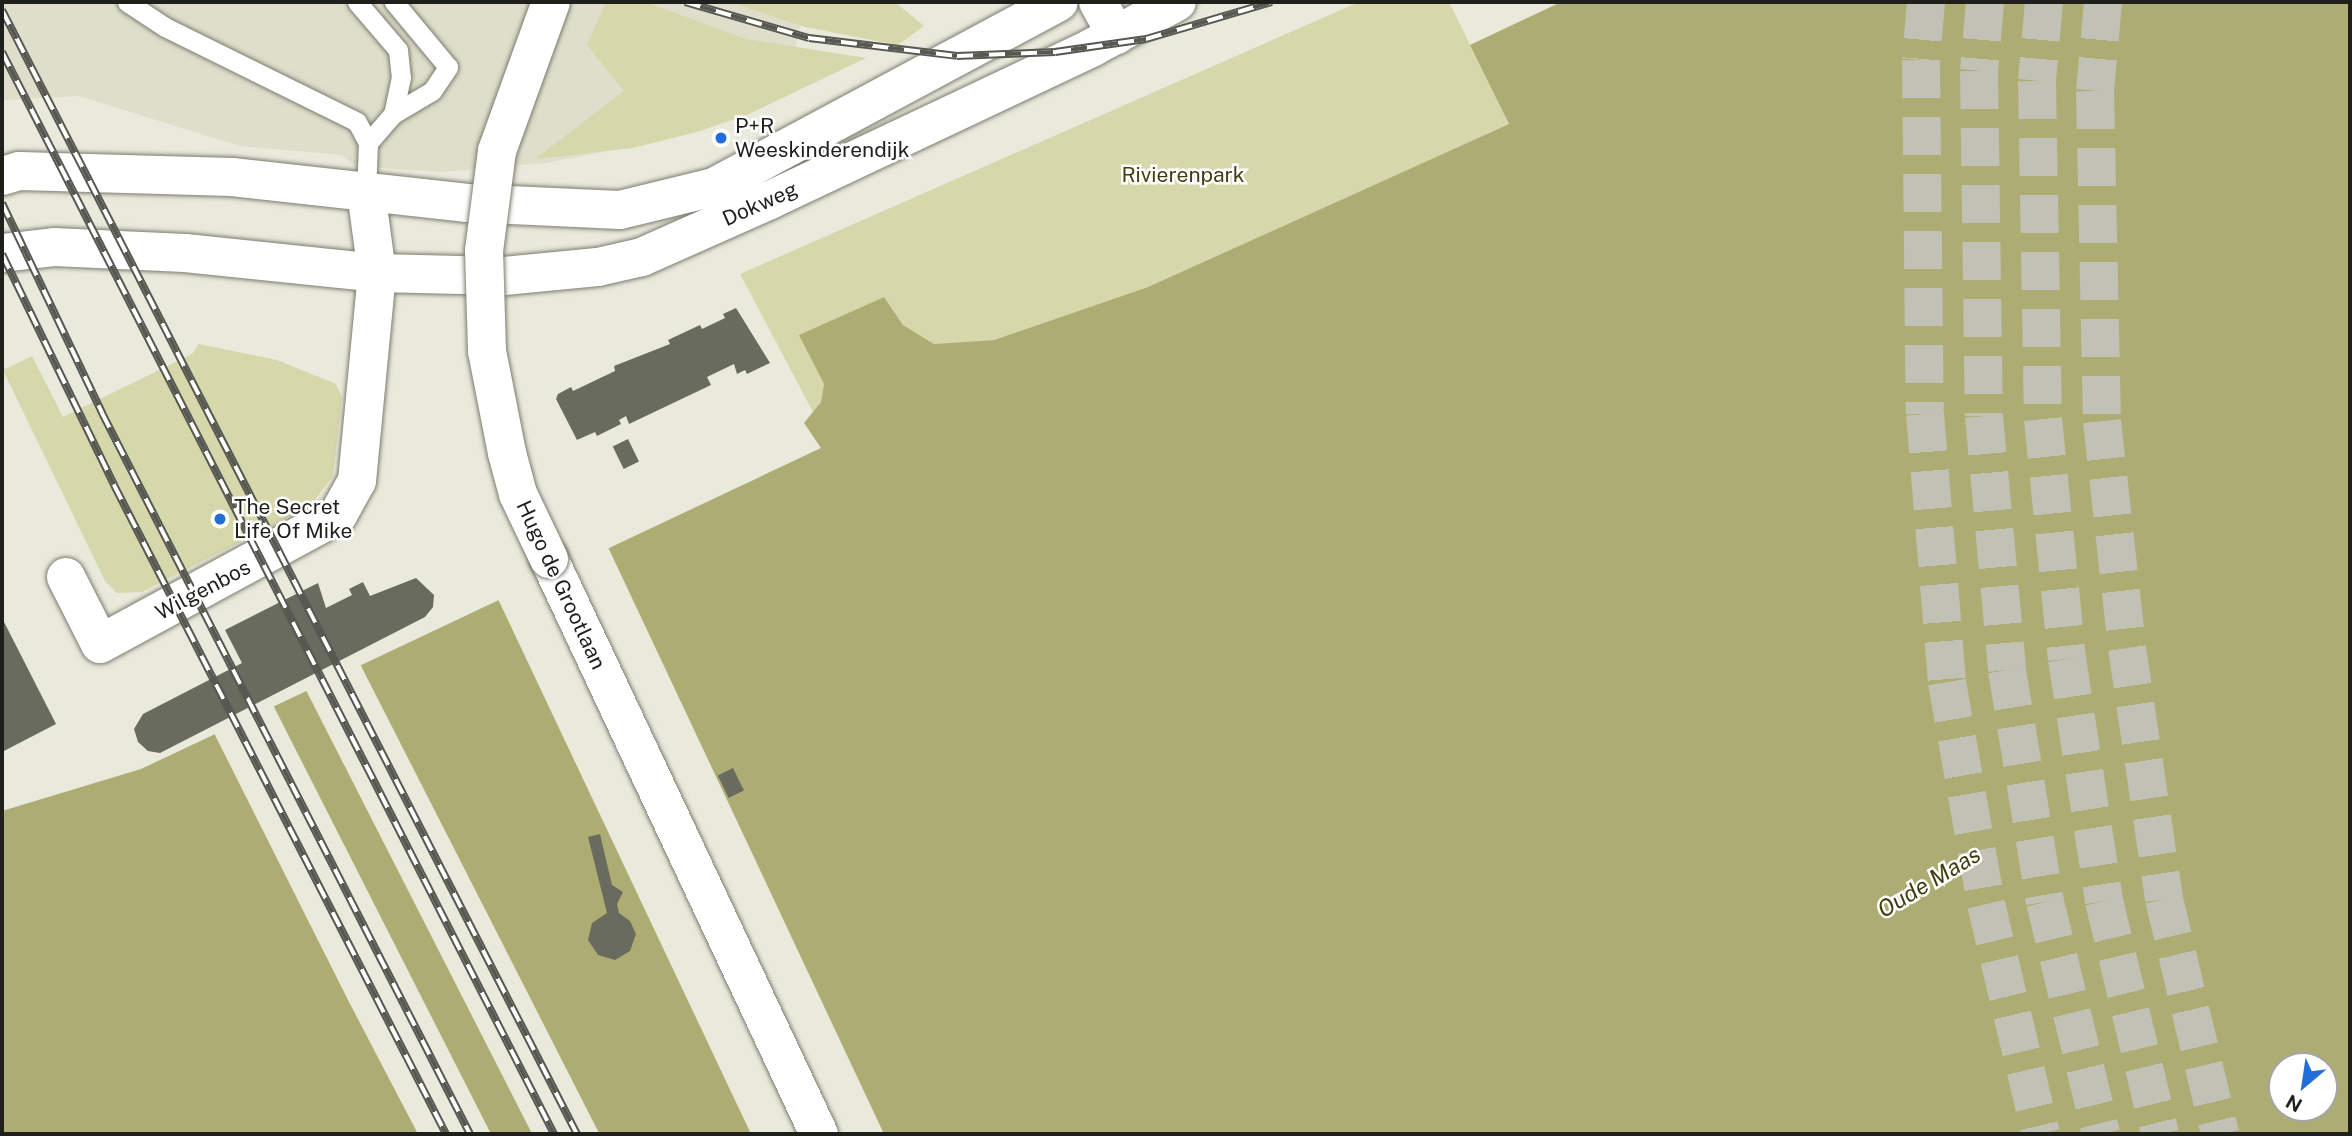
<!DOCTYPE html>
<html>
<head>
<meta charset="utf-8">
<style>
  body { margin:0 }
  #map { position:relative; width:2352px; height:1136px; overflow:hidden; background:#e9e9dc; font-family:"Public Sans",sans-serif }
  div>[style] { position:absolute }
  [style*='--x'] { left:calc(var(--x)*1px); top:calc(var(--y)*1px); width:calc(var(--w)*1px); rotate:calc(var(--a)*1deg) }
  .built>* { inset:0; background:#dedeca }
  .green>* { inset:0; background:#d7d7ac }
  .water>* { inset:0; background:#adad73 }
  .pier>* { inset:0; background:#e9e9dc; transform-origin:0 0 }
  .building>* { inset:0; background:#6a6b5f; transform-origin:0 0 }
  .motorway-tunnel>* { height:38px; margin-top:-19px; transform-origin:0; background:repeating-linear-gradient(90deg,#c1c1b5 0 38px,transparent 0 57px) }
  .roads { filter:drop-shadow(0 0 2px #7c7c70) drop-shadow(0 0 2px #7c7c70) }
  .service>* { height:19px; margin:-9.5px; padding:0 9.5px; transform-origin:9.5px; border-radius:9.5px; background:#fff }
  .minor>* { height:38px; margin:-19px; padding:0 19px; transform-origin:19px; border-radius:19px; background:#fff }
  .secondary>* { height:38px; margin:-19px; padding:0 19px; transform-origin:19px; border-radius:19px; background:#fff }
  .rail>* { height:8px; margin-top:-4px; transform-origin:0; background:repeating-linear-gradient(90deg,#fff 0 16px,#575851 0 32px); box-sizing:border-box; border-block:2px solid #575851 }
  .bridges { filter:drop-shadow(0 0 2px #7c7c70) drop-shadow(0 0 2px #7c7c70) }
  .secondary-bridge>* { height:38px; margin:-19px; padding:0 19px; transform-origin:19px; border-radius:19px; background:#fff }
  .dots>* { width:19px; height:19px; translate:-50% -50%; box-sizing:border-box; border:4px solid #fff; border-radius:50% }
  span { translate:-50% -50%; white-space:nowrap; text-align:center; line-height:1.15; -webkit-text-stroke:5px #fff; paint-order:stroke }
  .poi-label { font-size:21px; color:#1f201b }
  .left { translate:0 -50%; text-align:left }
  .park-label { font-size:21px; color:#3f3f11 }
  .street-label { font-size:21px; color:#1f201b }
  .water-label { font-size:23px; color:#3f3e10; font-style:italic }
  .frame { position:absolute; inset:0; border:4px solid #1f201b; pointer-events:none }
  .north { position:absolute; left:2268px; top:1052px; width:70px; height:70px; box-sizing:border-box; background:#fff; border:2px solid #a5a6a4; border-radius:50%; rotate:209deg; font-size:19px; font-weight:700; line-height:28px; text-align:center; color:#1f201b }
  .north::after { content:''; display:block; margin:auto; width:24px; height:32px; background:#226dd9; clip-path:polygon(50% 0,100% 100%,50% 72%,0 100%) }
</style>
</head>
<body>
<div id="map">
  <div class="built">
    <i style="clip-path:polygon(2px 2px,801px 2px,805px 3px,786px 93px,658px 141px,546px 163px,442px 172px,355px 166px,342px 155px,240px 146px,79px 96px,2px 100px)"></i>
  </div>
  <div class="green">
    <i style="clip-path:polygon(606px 2px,645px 2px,746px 39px,866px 58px,749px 114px,700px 131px,633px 148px,535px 159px,624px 91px,587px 45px)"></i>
    <i style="clip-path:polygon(730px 2px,895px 2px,924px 26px,898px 45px,805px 27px)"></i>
    <i style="clip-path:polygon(1359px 2px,1449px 2px,1509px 124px,1148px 287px,994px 340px,934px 344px,903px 325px,884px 297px,800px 335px,824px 384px,821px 402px,813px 412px,740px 274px)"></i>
    <i style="clip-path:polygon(199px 344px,277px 360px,336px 384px,342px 398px,333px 476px,310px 506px,142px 592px,117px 593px,105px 581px,3px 370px,32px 356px,63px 417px,192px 354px)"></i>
  </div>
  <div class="water">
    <i style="clip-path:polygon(evenodd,1561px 2px,2350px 2px,2350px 1134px,2px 1134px,2px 811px,141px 769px,821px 448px,804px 423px,821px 402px,824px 384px,799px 335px,884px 297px,903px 325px,934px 344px,994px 340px,1148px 287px,1509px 124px,1470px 45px,1561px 2px,2282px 1066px,2324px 1066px,2324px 1108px,2282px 1108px,2282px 1066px)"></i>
  </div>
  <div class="pier">
    <i style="clip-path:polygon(607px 545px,760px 870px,884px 1134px,751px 1134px,497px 597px)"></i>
    <i style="left:359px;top:662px;width:530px;height:60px;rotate:63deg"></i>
    <i style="clip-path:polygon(272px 703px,491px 1134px,418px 1134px,349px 1002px,213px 731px)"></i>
  </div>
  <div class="building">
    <i style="clip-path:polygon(736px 308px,770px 363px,747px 374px,745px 370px,737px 374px,734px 364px,707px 377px,711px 385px,629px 424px,626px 416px,619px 420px,621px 424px,597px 436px,595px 432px,577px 440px,556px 399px,558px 394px,571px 387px,573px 391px,615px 371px,614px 366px,670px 344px,668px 340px,700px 325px,702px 329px,725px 318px,723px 314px)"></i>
    <i style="left:628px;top:439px;width:25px;height:17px;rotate:64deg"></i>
    <i style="clip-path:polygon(416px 578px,434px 595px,433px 607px,425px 617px,160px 753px,148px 751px,138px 742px,134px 729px,143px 714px,242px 663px,225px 630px,318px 583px,326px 608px,352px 595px,349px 589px,363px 582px,370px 596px)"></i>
    <i style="clip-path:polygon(2px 618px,56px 724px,2px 752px)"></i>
    <i style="left:733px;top:768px;width:25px;height:17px;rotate:64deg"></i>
    <i style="clip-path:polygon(600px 834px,612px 885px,623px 892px,617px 904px,619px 913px,630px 921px,636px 934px,630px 951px,615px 960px,598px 955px,588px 940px,592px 923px,607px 913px,588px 837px)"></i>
  </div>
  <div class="motorway-tunnel">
    <i style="--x:1926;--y:2;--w:58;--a:94.9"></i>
    <i style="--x:1921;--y:60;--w:354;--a:89.4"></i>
    <i style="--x:1925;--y:414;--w:269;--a:85.3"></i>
    <i style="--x:1947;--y:682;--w:225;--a:80"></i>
    <i style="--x:1986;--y:904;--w:236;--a:76.6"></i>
    <i style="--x:1985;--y:2;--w:69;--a:95"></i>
    <i style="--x:1979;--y:71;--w:345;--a:89.2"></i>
    <i style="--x:1984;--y:416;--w:255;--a:84.8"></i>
    <i style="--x:2007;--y:670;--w:235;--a:80.7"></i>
    <i style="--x:2045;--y:902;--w:239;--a:76.4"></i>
    <i style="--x:2044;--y:2;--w:79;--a:95.1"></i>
    <i style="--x:2037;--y:81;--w:338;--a:89"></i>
    <i style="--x:2043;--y:419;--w:241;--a:84.3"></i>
    <i style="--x:2067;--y:659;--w:245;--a:81.3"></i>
    <i style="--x:2104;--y:901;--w:240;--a:76.5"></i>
    <i style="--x:2103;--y:2;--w:89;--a:95.1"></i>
    <i style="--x:2095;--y:91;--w:330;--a:88.8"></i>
    <i style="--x:2102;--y:421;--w:228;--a:83.7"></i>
    <i style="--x:2127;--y:648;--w:254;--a:81.6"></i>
    <i style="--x:2164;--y:899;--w:242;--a:76.6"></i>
  </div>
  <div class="roads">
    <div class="service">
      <i style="--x:127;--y:2;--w:45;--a:33.3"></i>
      <i style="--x:165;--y:27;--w:214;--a:26.3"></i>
      <i style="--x:357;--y:122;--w:24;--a:62"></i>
      <i style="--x:368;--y:143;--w:49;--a:92.3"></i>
      <i style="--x:357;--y:2;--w:63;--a:49.5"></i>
      <i style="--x:398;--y:50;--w:27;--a:84"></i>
      <i style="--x:401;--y:77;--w:38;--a:102"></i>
      <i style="--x:393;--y:114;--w:38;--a:131"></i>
      <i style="--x:393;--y:114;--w:45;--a:-30.5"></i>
      <i style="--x:432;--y:91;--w:29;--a:-56"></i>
      <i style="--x:448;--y:67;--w:85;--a:-129.7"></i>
    </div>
    <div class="minor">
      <i style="--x:1098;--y:2;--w:38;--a:61"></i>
      <i style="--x:66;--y:577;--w:75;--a:63.1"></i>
      <i style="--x:100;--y:644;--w:271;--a:-28.5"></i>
      <i style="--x:338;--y:515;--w:39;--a:-61"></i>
      <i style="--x:357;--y:481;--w:209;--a:-84.5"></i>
      <i style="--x:377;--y:273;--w:82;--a:-97.7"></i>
    </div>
    <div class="secondary">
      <i style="--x:2;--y:176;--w:18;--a:-16"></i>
      <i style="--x:19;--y:171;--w:213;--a:1.6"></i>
      <i style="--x:232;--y:177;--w:237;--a:6.3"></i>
      <i style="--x:468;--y:203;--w:152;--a:2.6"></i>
      <i style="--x:620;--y:210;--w:97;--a:-13.7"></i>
      <i style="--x:714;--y:187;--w:391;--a:-28.2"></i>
      <i style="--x:2;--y:253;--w:52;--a:-6.6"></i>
      <i style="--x:54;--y:247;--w:131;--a:2.6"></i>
      <i style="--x:185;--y:253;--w:193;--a:5.9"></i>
      <i style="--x:377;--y:273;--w:127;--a:1.4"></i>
      <i style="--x:504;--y:276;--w:94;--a:-5.5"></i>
      <i style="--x:598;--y:267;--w:45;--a:-12.8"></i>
      <i style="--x:642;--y:257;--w:140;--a:-24"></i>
      <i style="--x:770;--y:200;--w:357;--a:-25.3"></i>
      <i style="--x:1093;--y:47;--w:95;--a:-28.2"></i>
      <i style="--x:549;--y:559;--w:635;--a:64.85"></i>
    </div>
  </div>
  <div class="rail">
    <i style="--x:685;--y:2;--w:129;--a:16.2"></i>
    <i style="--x:809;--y:38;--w:149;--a:6.9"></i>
    <i style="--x:957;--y:56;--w:98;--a:-2.3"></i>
    <i style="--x:1055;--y:52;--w:92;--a:-8.1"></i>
    <i style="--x:1146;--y:39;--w:131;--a:-16.4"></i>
    <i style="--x:2;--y:10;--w:1263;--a:62.91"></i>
    <i style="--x:2;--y:52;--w:1215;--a:62.97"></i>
    <i style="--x:2;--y:203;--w:233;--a:64.5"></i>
    <i style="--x:102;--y:413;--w:809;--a:62.96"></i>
    <i style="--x:2;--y:254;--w:257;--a:64.1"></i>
    <i style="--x:114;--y:485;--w:729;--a:62.91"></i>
  </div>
  <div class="bridges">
    <div class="secondary-bridge">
      <i style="--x:549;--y:559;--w:72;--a:-115.5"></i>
      <i style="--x:518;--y:494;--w:42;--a:-105"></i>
      <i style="--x:507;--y:453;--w:104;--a:-101.1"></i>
      <i style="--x:487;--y:351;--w:100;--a:-91.7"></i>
      <i style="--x:484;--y:251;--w:101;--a:-82.6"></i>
      <i style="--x:497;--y:151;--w:158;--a:-70.1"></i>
    </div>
  </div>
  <div class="dots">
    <i style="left:721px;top:138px;background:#226dd9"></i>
    <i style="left:220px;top:519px;background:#226dd9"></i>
  </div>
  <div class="poi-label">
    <span class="left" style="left:735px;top:138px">P+R<br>Weeskinderendijk</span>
    <span class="left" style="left:234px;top:519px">The Secret<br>Life Of Mike</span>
  </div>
  <div class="park-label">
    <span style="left:1183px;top:175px">Rivierenpark</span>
  </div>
  <div class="street-label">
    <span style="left:760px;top:204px;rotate:-24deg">Dokweg</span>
    <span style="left:561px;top:585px;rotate:65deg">Hugo de Grootlaan</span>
    <span style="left:203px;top:590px;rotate:-28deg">Wilgenbos</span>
  </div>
  <div class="water-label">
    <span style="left:1929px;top:882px;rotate:-31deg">Oude Maas</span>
  </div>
  <div class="frame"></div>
  <div class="north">N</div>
</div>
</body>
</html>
